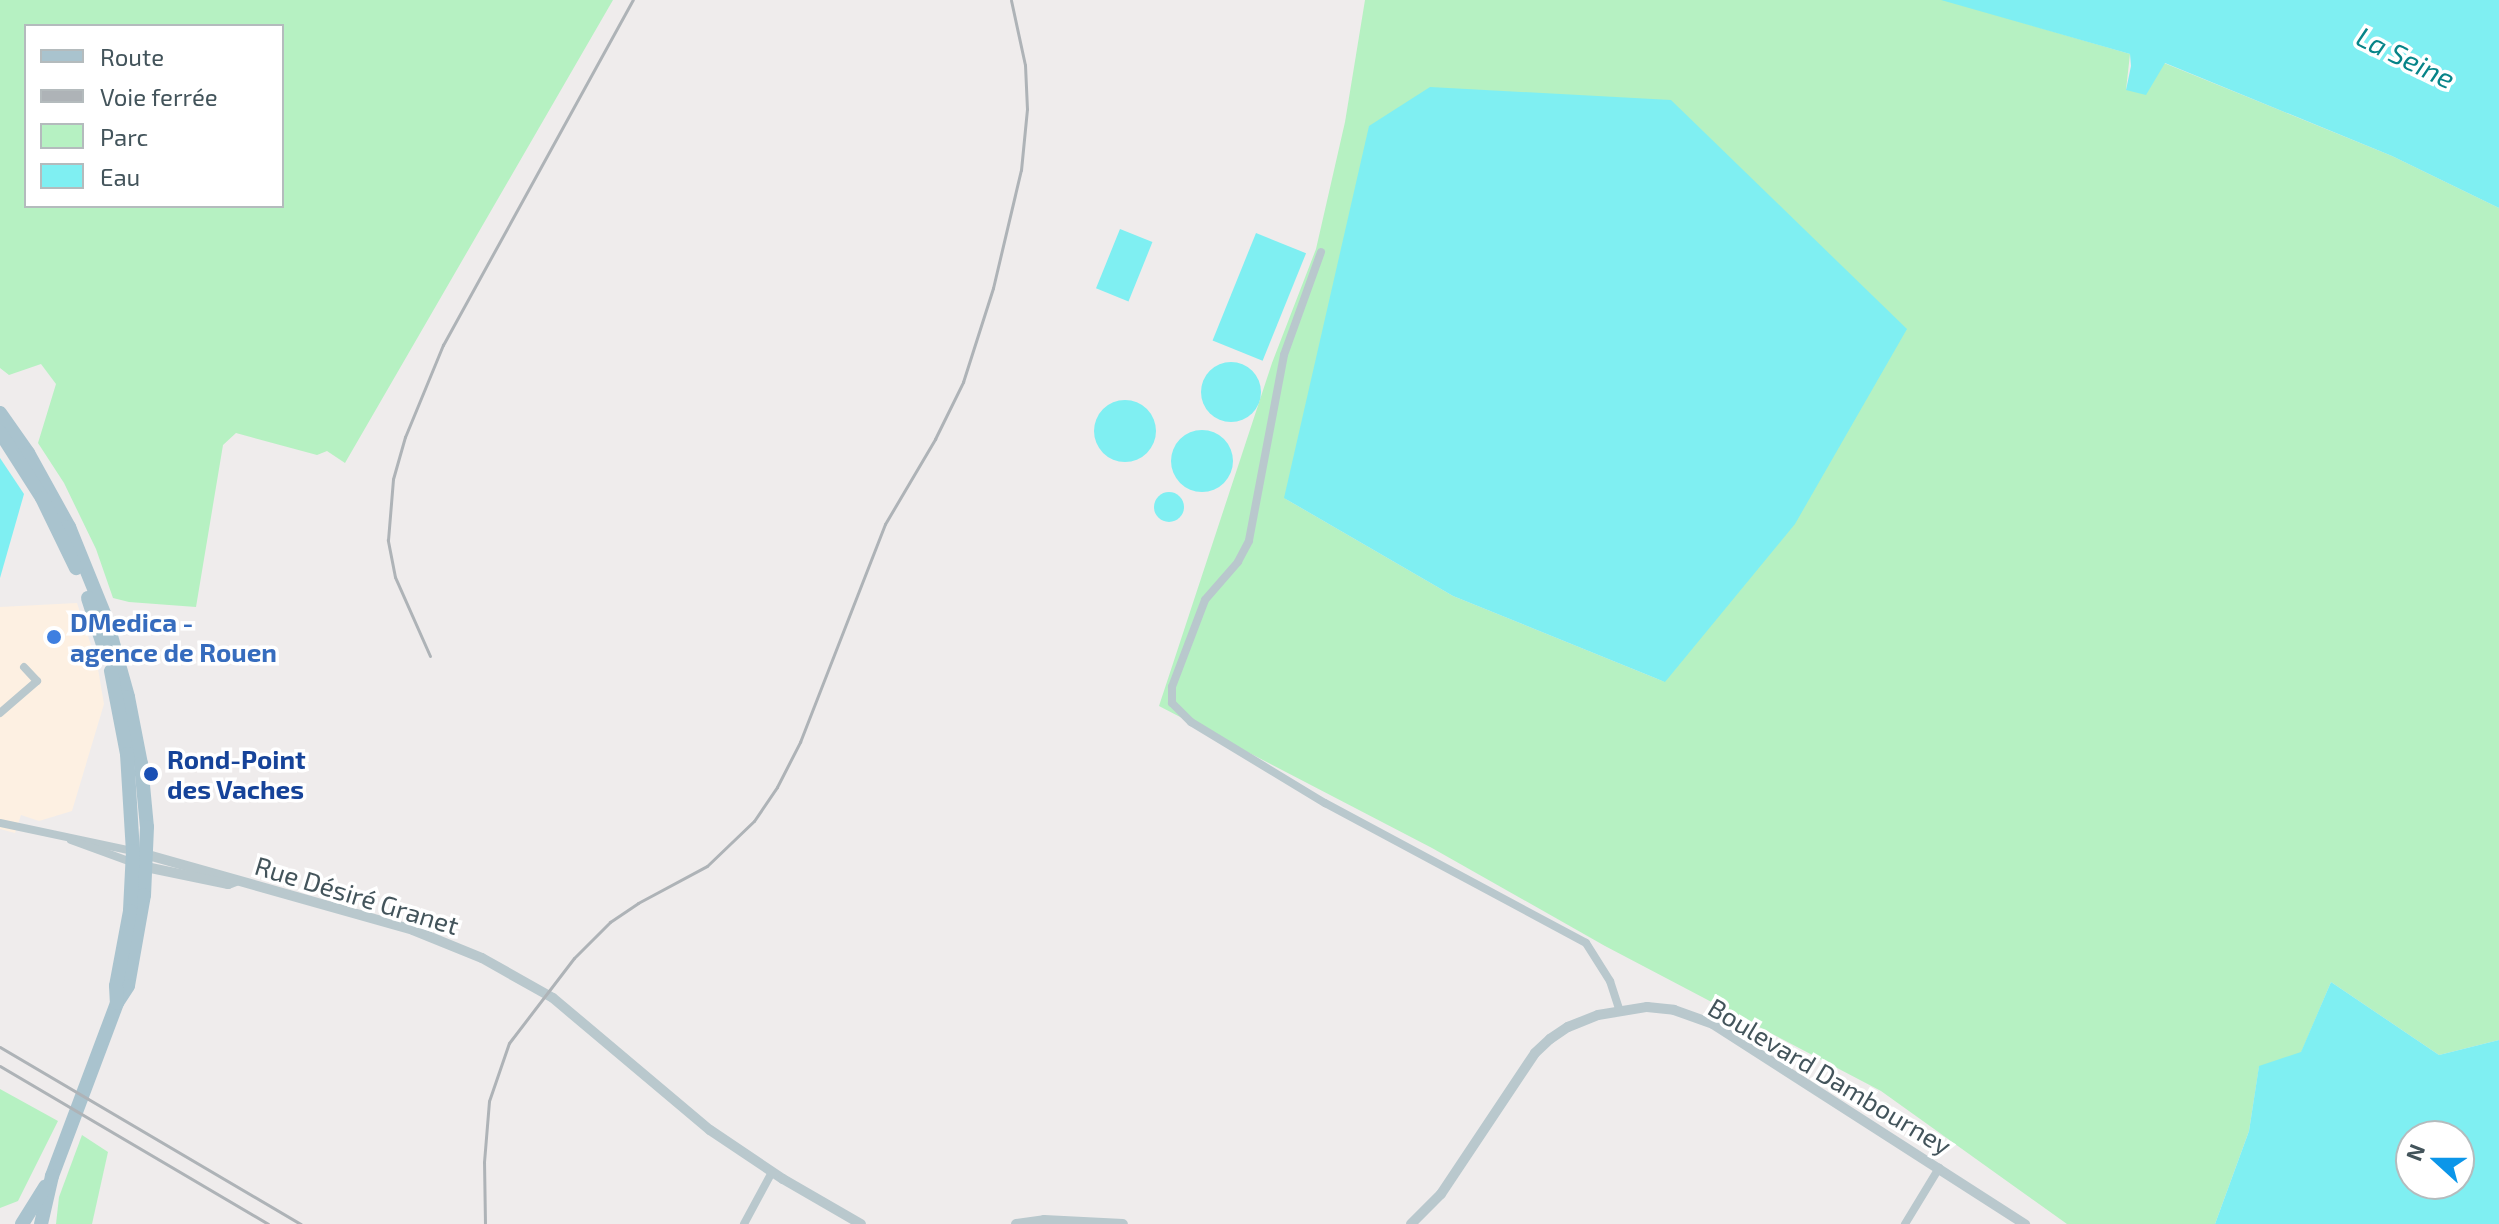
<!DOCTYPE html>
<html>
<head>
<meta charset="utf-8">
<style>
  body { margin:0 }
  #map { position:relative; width:2499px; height:1224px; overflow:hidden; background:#efecec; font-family:"Exo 2",sans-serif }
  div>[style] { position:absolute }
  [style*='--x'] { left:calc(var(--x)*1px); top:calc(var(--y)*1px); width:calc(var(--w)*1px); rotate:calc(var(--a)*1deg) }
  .commercial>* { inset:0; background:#fdf0e2 }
  .green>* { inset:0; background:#b6f1c2 }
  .water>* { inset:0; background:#7feff2; transform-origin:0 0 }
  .round { border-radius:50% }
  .minor>* { height:8px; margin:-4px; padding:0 4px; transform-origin:4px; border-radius:4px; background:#b9c8cd }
  .tertiary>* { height:10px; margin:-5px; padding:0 5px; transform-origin:5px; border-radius:5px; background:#b9c8cd }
  .primary>* { height:14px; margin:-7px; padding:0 7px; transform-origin:7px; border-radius:7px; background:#a9c3ce }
  .rail>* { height:3px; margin:-1.5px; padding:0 1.5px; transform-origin:1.5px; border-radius:1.5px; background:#aeb3b7 }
  .dots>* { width:22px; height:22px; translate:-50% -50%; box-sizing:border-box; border:4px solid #fff; border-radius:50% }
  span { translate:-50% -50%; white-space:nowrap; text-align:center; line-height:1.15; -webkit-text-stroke:7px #fff; paint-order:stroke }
  .shop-label { font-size:26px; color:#366cbe; font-weight:700 }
  .left { translate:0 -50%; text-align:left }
  .transit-label { font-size:26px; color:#164399; font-weight:700 }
  .street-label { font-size:26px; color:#43545b }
  .water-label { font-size:28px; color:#068488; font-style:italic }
  .legend { position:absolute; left:24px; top:24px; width:260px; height:184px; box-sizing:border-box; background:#fff; border:2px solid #b4bbbd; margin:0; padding:10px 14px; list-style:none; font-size:24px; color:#43545b }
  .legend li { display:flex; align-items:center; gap:16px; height:40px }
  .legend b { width:40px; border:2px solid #b4bbbd }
  .north { position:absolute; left:2395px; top:1120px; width:80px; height:80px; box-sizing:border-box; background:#fff; border:2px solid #b4bbbd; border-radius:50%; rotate:291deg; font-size:22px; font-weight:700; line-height:32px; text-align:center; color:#43545b }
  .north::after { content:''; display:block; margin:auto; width:28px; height:36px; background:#0c96e9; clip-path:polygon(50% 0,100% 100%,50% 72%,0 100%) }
</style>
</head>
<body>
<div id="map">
  <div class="commercial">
    <i style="clip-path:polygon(77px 603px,97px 663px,104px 704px,72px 811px,39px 821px,21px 815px,15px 833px,0 829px,0 607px)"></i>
  </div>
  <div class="green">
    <i style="clip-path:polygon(evenodd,0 0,613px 0,345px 463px,327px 451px,317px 455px,236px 433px,223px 445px,196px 607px,129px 602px,113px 598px,96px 549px,64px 483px,38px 443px,56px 384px,41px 364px,9px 375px,0 368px,0 0,26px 26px,282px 26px,282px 206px,26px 206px,26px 26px)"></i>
    <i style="clip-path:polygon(evenodd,1365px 0,1945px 0,2130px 54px,2126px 90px,2164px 63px,2392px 156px,2499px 208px,2499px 1040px,2439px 1055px,2331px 982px,2301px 1053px,2259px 1067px,2249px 1131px,2215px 1224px,2067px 1224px,1881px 1091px,1605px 946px,1432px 848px,1159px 706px,1272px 363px,1316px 249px,1345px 122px,1365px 0,1284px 498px,1665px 682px,1453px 596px,1284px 498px)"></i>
    <i style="clip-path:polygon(0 1089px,58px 1121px,18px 1201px,0 1208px)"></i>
    <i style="clip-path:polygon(82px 1135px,108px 1152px,92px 1224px,56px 1224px,59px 1197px)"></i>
  </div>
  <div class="water">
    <i style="clip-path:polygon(1941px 0,2499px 0,2499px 208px,2392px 156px,2165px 63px,2146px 95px,2126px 90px,2131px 66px,2130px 54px)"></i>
    <i style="clip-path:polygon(1430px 87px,1671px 100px,1907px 329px,1795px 524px,1665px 682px,1453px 596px,1284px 498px,1369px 126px)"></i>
    <i style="left:1120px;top:229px;width:35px;height:64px;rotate:22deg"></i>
    <i style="left:1256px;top:233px;width:54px;height:116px;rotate:22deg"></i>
    <i class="round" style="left:1201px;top:362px;width:60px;height:60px"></i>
    <i class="round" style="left:1094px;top:400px;width:62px;height:62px"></i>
    <i class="round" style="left:1171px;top:430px;width:62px;height:62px"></i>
    <i style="clip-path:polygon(0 458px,24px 494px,0 578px)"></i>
    <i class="round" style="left:1154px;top:492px;width:30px;height:30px"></i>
    <i style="clip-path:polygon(evenodd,2331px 982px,2439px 1055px,2499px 1040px,2499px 1224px,2215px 1224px,2249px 1131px,2259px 1066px,2301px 1052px,2331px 982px,2411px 1136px,2459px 1136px,2459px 1184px,2411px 1184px,2411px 1136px)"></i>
  </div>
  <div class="minor">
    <i style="--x:1321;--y:252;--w:109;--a:109.8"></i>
    <i style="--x:1284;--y:355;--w:189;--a:100.7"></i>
    <i style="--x:1249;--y:541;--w:24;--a:118"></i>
    <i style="--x:1238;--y:562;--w:50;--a:131"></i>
    <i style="--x:1205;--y:600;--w:93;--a:110.8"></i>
    <i style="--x:1172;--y:687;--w:16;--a:90"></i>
    <i style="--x:1172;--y:703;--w:27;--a:45"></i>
    <i style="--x:1191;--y:722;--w:157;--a:31.2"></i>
    <i style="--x:1325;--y:803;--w:296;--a:28.2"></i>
    <i style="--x:1586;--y:943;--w:45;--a:57.7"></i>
    <i style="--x:1610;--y:981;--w:29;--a:72"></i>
    <i style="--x:0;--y:713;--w:49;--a:-40.9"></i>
    <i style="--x:37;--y:681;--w:19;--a:-133"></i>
    <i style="--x:0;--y:823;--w:136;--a:11.9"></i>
    <i style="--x:71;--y:840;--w:67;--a:20.1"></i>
    <i style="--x:744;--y:1224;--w:59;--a:-61.7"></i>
    <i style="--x:1905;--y:1224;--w:66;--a:-58.7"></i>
  </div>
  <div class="tertiary">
    <i style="--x:141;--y:853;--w:283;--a:15.8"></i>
    <i style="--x:413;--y:930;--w:74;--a:22.1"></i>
    <i style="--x:482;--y:958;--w:81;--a:29.4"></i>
    <i style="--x:553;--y:998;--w:205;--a:40.1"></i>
    <i style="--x:710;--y:1130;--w:88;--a:33.9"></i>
    <i style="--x:783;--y:1179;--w:90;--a:30"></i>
    <i style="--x:146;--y:867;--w:84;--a:11.7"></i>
    <i style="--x:228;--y:884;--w:9;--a:-21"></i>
    <i style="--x:1016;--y:1224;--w:28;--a:-8"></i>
    <i style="--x:1044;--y:1220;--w:79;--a:2.9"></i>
    <i style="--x:1411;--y:1224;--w:42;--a:-45"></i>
    <i style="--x:1441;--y:1194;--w:169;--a:-56.3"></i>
    <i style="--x:1535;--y:1053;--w:21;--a:-43"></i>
    <i style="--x:1550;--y:1039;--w:22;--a:-34"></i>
    <i style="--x:1568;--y:1027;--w:32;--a:-22"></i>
    <i style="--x:1598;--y:1015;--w:50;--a:-9.3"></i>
    <i style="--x:1647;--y:1007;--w:27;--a:6"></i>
    <i style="--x:1674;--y:1010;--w:41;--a:19.7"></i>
    <i style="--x:1713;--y:1024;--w:371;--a:32.7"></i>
  </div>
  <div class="primary">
    <i style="--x:0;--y:413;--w:49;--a:55"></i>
    <i style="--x:28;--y:453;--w:85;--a:61"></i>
    <i style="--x:69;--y:527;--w:98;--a:67.9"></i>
    <i style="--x:106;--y:618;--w:82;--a:74.4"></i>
    <i style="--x:128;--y:697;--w:68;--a:79"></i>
    <i style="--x:141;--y:764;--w:63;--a:84.6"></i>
    <i style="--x:147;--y:827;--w:68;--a:92.5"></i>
    <i style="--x:144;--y:895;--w:92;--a:100"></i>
    <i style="--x:128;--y:986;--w:20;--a:123"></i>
    <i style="--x:117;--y:1003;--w:185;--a:110.6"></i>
    <i style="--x:52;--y:1176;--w:49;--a:102.9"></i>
    <i style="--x:0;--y:432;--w:78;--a:57.5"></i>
    <i style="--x:42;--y:498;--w:78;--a:64.1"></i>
    <i style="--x:88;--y:598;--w:56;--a:72.2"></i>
    <i style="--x:111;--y:671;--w:85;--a:79.1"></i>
    <i style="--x:127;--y:754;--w:97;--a:86.5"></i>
    <i style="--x:133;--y:851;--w:60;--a:92.9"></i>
    <i style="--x:130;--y:911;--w:76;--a:100.6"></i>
    <i style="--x:116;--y:986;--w:17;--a:87"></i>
    <i style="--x:22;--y:1224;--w:44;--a:-58.1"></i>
  </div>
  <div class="rail">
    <i style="--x:430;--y:656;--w:86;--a:-113.9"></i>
    <i style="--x:395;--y:577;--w:38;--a:-101"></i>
    <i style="--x:388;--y:540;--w:61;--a:-85.3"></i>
    <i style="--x:393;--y:479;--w:44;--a:-74.1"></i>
    <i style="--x:405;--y:437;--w:100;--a:-67.6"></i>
    <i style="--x:443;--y:345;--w:394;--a:-61.2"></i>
    <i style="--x:0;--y:1047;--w:349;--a:30.5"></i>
    <i style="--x:0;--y:1066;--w:311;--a:30.5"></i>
    <i style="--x:485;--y:1224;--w:62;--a:-90.9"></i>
    <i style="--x:484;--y:1162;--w:61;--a:-85.3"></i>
    <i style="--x:489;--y:1101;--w:61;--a:-71"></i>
    <i style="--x:509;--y:1043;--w:107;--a:-52.6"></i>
    <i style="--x:574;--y:958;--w:51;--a:-45"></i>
    <i style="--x:610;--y:922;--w:34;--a:-34"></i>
    <i style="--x:638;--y:903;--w:78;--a:-28.2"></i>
    <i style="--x:707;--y:866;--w:65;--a:-43.8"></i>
    <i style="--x:754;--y:821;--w:41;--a:-55.9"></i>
    <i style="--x:777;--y:787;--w:51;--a:-62.9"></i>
    <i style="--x:800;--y:742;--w:234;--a:-68.7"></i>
    <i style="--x:885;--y:524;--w:99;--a:-59.5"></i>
    <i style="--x:935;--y:439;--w:64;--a:-63.8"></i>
    <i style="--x:963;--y:382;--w:99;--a:-72.3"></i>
    <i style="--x:993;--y:288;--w:121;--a:-76.7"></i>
    <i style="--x:1021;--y:170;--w:61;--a:-84.4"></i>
    <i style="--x:1027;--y:109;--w:44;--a:-92.6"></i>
    <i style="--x:1025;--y:65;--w:66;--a:-102.2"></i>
  </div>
  <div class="dots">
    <i style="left:54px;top:637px;background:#3f7fe0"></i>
    <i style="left:151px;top:774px;background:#1a4fb4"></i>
  </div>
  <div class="shop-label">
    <span class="left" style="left:70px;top:637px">DMedica -<br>agence de Rouen</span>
  </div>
  <div class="transit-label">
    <span class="left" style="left:167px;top:774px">Rond-Point<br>des Vaches</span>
  </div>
  <div class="street-label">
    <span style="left:357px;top:895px;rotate:17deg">Rue Désiré Granet</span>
    <span style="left:1830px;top:1076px;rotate:31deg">Boulevard Dambourney</span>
  </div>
  <div class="water-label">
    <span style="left:2406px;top:57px;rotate:26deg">La Seine</span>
  </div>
  <ul class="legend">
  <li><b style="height:10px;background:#a9c3ce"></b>Route</li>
  <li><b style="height:10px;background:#aeb3b7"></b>Voie ferrée</li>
  <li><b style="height:22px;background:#b6f1c2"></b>Parc</li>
  <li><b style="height:22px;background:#7feff2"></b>Eau</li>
  </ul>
  <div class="north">N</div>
</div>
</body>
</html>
